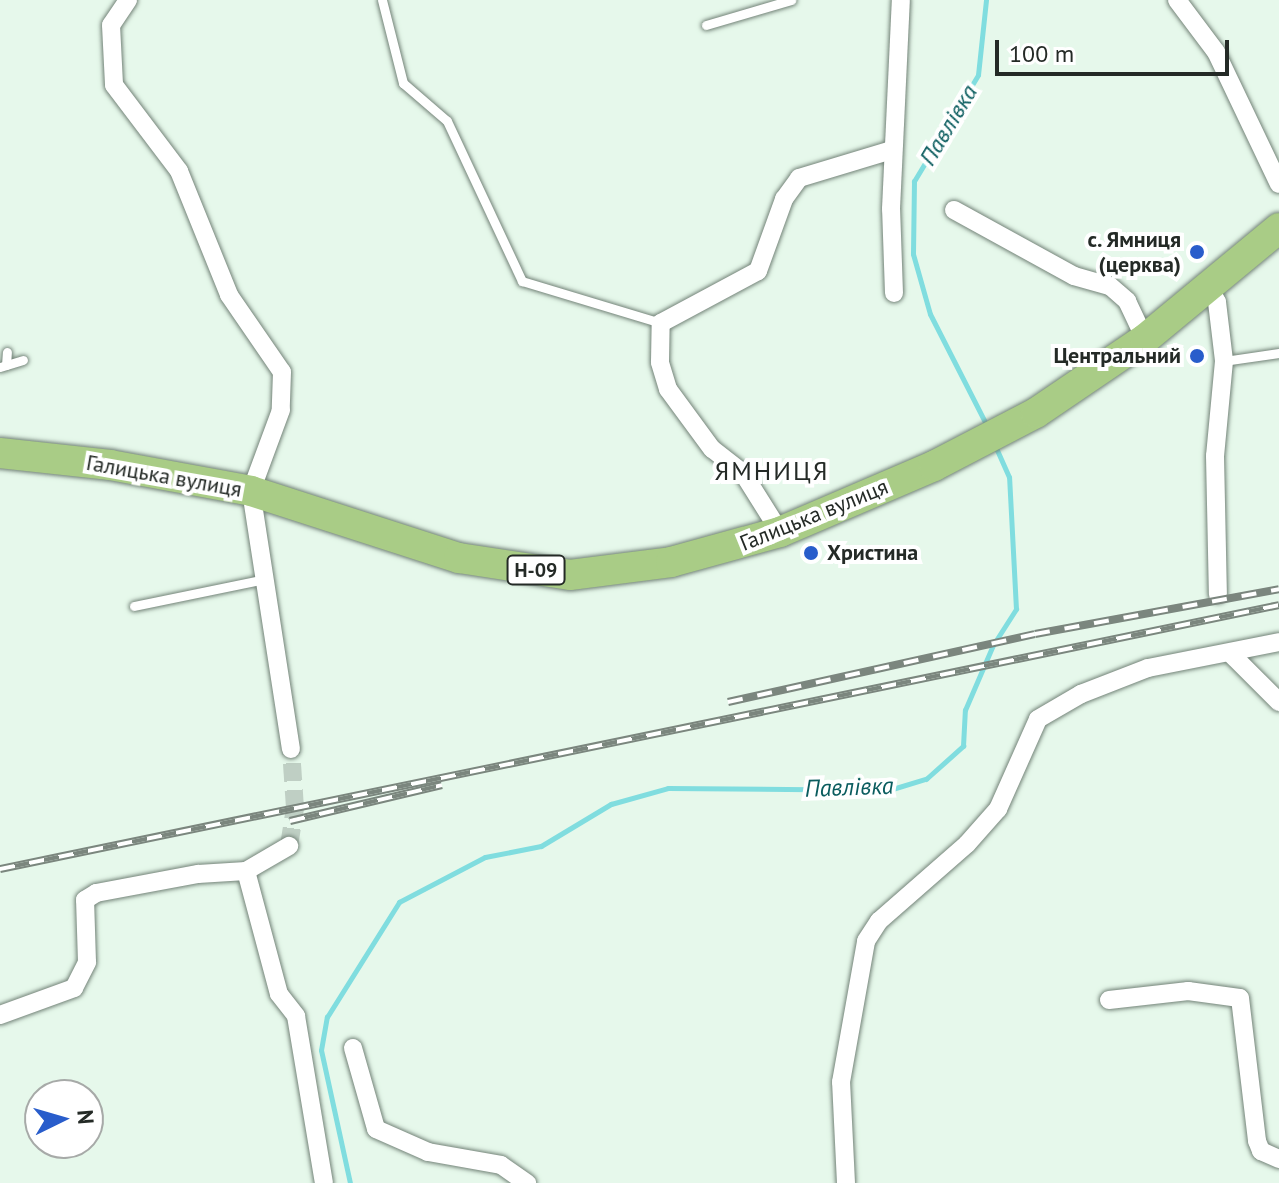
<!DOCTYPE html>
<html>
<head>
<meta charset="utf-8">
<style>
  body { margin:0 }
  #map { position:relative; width:1279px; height:1183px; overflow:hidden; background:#e6f8eb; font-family:"PT Sans",sans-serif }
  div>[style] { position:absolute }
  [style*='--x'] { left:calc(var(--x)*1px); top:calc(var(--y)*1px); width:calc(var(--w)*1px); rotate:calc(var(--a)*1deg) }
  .stream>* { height:5px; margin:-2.5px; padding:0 2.5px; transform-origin:2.5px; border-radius:2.5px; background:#80dddf }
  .street-tunnel>* { height:18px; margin-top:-9px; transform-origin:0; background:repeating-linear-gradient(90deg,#bfcfc4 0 18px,transparent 0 27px) }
  .roads { filter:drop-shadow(0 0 2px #738378) drop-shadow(0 0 2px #738378) }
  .lane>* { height:9px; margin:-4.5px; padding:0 4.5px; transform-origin:4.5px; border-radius:4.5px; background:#fff }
  .street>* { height:18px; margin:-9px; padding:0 9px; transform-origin:9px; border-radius:9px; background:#fff }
  .primary>* { height:30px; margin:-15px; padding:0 15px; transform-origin:15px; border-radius:15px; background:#a9cc86 }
  .rail>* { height:8px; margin-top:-4px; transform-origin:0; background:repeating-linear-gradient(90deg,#fff 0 15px,#7b867e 0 30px); box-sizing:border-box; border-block:2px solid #7b867e }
  .dots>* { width:22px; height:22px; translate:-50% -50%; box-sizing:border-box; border:4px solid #fff; border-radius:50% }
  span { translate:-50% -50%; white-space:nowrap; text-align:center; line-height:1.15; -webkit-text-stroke:8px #fff; paint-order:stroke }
  .shield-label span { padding:2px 6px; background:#fff; border:2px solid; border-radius:6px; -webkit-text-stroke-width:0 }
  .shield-label { font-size:20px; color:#242a26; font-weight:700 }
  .poi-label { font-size:22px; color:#242a26; font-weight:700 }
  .right { translate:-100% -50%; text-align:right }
  .left { translate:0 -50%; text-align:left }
  .street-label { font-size:22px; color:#242a26 }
  .water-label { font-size:24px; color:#0a5c5e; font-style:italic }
  .quarter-label { font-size:26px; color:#242a26; letter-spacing:2px }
  .north { position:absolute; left:24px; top:1079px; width:80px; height:80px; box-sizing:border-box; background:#fff; border:2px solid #a7aaa8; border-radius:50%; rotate:85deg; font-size:22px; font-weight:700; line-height:32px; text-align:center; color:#242a26 }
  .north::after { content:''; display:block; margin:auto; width:28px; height:36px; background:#295dcb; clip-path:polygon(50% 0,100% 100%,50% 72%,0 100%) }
  .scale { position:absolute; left:995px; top:40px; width:234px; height:36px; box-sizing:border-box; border:4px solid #242a26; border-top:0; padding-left:10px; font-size:24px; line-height:28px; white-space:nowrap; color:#242a26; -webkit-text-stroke:6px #fff; paint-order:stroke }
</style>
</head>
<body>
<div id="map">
  <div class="stream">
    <i style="--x:986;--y:0;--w:75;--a:96.1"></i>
    <i style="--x:978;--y:75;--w:124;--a:121.1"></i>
    <i style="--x:914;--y:181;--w:73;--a:90.8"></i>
    <i style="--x:913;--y:254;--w:62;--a:74.2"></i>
    <i style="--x:930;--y:314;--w:128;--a:63"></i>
    <i style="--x:350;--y:1183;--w:136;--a:-102.3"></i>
    <i style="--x:321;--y:1050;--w:34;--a:-80"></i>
    <i style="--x:327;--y:1017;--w:136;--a:-57.9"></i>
    <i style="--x:399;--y:902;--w:97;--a:-27.6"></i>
    <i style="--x:485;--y:857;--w:57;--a:-11.1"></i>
    <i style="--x:541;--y:846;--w:82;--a:-31"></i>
    <i style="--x:611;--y:804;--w:59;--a:-15.7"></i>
    <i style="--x:668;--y:788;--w:221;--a:0.5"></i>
    <i style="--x:889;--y:790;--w:39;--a:-17"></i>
    <i style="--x:926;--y:779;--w:50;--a:-41.7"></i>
    <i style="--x:963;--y:746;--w:36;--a:-87"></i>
    <i style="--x:965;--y:710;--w:71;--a:-66.7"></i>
    <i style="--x:993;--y:645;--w:43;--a:-57.4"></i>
    <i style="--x:1016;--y:609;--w:132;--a:-93"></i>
    <i style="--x:1009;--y:477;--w:35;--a:-114"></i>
  </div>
  <div class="street-tunnel">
    <i style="--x:289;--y:846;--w:38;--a:-81"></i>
    <i style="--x:295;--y:808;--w:59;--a:-93.9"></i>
  </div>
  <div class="roads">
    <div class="lane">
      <i style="--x:382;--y:0;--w:86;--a:75.8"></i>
      <i style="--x:403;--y:83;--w:58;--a:40.8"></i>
      <i style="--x:447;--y:121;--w:177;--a:64.9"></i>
      <i style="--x:522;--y:281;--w:145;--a:16.8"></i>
      <i style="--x:706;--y:25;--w:89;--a:-16.4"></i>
      <i style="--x:1224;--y:361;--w:56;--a:-8.3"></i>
      <i style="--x:6;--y:365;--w:13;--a:-86"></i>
      <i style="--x:0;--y:367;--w:24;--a:-17"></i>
      <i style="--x:134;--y:606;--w:135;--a:-11.6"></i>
    </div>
    <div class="street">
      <i style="--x:128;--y:0;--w:30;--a:124"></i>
      <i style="--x:111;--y:25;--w:60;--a:87.1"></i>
      <i style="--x:114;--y:85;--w:108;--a:52.9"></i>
      <i style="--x:179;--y:171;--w:134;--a:68"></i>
      <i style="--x:229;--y:295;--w:93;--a:55.5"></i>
      <i style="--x:282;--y:372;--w:38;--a:92"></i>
      <i style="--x:281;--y:410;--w:86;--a:110.3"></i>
      <i style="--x:251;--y:491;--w:261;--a:81.2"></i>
      <i style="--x:1177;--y:0;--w:65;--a:53.1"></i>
      <i style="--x:1216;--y:52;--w:146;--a:64.5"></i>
      <i style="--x:954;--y:210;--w:137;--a:28.8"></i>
      <i style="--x:1074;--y:276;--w:37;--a:16"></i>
      <i style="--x:1110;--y:286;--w:23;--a:41"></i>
      <i style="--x:1127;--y:301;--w:42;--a:64.7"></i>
      <i style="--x:1209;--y:287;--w:17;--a:62"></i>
      <i style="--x:1217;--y:302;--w:59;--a:83.2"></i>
      <i style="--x:1224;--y:361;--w:95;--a:95.4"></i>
      <i style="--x:1215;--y:456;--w:138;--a:88.8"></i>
      <i style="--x:894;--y:293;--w:84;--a:-92"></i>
      <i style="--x:891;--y:209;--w:209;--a:-87.3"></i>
      <i style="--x:780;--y:532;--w:70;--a:-122.1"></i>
      <i style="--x:743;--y:473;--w:39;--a:-142"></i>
      <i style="--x:712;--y:449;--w:74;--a:-126.3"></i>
      <i style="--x:668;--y:389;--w:28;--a:-107"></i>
      <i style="--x:660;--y:362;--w:39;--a:-89"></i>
      <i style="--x:661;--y:323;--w:110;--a:-28.2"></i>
      <i style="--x:758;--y:271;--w:77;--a:-70.1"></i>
      <i style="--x:784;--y:199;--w:26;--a:-54"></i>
      <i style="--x:799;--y:178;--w:97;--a:-16.8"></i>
      <i style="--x:1231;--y:654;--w:68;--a:45"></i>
      <i style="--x:246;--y:871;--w:50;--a:-30.2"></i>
      <i style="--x:1109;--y:1000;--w:80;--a:-6.5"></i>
      <i style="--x:1188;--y:991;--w:52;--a:7.7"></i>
      <i style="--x:1240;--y:998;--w:144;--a:83.2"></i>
      <i style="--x:1257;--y:1141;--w:11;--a:68"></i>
      <i style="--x:1261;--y:1151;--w:20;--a:24"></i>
      <i style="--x:0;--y:1015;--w:79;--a:-20"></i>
      <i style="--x:74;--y:988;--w:29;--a:-63"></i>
      <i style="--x:87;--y:962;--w:62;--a:-91.8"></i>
      <i style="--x:85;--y:900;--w:13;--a:-32"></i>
      <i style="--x:96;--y:893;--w:104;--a:-10.6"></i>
      <i style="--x:198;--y:874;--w:48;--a:-3.6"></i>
      <i style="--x:246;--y:871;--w:127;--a:75"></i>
      <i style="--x:279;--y:994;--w:28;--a:52"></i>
      <i style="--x:296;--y:1016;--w:169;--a:80.5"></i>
      <i style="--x:353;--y:1048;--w:84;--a:74.1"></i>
      <i style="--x:376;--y:1129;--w:57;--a:23.9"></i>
      <i style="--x:428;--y:1152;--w:74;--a:10.1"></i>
      <i style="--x:501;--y:1165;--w:32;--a:35"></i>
      <i style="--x:846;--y:1183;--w:101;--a:-92.8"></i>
      <i style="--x:841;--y:1082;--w:143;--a:-79.9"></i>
      <i style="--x:866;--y:941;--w:24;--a:-57"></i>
      <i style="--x:879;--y:921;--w:117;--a:-41.2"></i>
      <i style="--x:967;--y:844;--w:47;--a:-48.5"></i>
      <i style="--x:998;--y:809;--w:98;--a:-66"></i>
      <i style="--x:1038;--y:719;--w:50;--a:-30.2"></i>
      <i style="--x:1081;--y:694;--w:72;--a:-21.2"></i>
      <i style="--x:1148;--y:668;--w:134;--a:-11.2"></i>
    </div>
    <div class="primary">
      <i style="--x:0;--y:453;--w:111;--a:6.2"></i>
      <i style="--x:110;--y:465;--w:143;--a:10.4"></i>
      <i style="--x:251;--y:491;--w:219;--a:17.9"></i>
      <i style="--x:459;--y:558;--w:112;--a:8.7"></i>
      <i style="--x:570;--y:575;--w:102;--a:-7.3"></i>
      <i style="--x:671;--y:562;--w:113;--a:-15.4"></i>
      <i style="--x:780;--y:532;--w:168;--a:-23.2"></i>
      <i style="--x:934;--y:466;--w:115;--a:-27.5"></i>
      <i style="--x:1036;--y:413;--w:132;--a:-34.2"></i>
      <i style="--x:1145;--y:339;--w:174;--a:-39.6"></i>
    </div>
  </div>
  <div class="rail">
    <i style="--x:728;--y:702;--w:314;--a:-12.5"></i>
    <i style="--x:1035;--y:634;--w:248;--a:-10.4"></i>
    <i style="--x:290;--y:821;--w:156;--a:-13.3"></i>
    <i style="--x:0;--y:869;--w:1306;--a:-11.66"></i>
  </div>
  <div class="dots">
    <i style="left:1197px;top:252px;background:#295dcb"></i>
    <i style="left:1197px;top:356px;background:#295dcb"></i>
    <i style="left:811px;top:553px;background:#295dcb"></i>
  </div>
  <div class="shield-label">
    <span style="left:536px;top:570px">Н-09</span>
  </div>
  <div class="poi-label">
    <span class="right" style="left:1181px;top:252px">с. Ямниця<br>(церква)</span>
    <span class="right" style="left:1181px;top:356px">Центральний</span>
    <span class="left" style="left:827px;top:553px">Христина</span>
  </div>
  <div class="street-label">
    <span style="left:164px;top:476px;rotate:10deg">Галицька вулиця</span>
    <span style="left:814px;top:515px;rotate:-22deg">Галицька вулиця</span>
  </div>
  <div class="water-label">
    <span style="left:948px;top:125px;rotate:-59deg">Павлівка</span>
    <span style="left:849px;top:787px;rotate:-2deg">Павлівка</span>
  </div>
  <div class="quarter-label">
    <span style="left:772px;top:471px">ЯМНИЦЯ</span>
  </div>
  <div class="north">N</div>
  <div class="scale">100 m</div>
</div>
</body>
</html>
